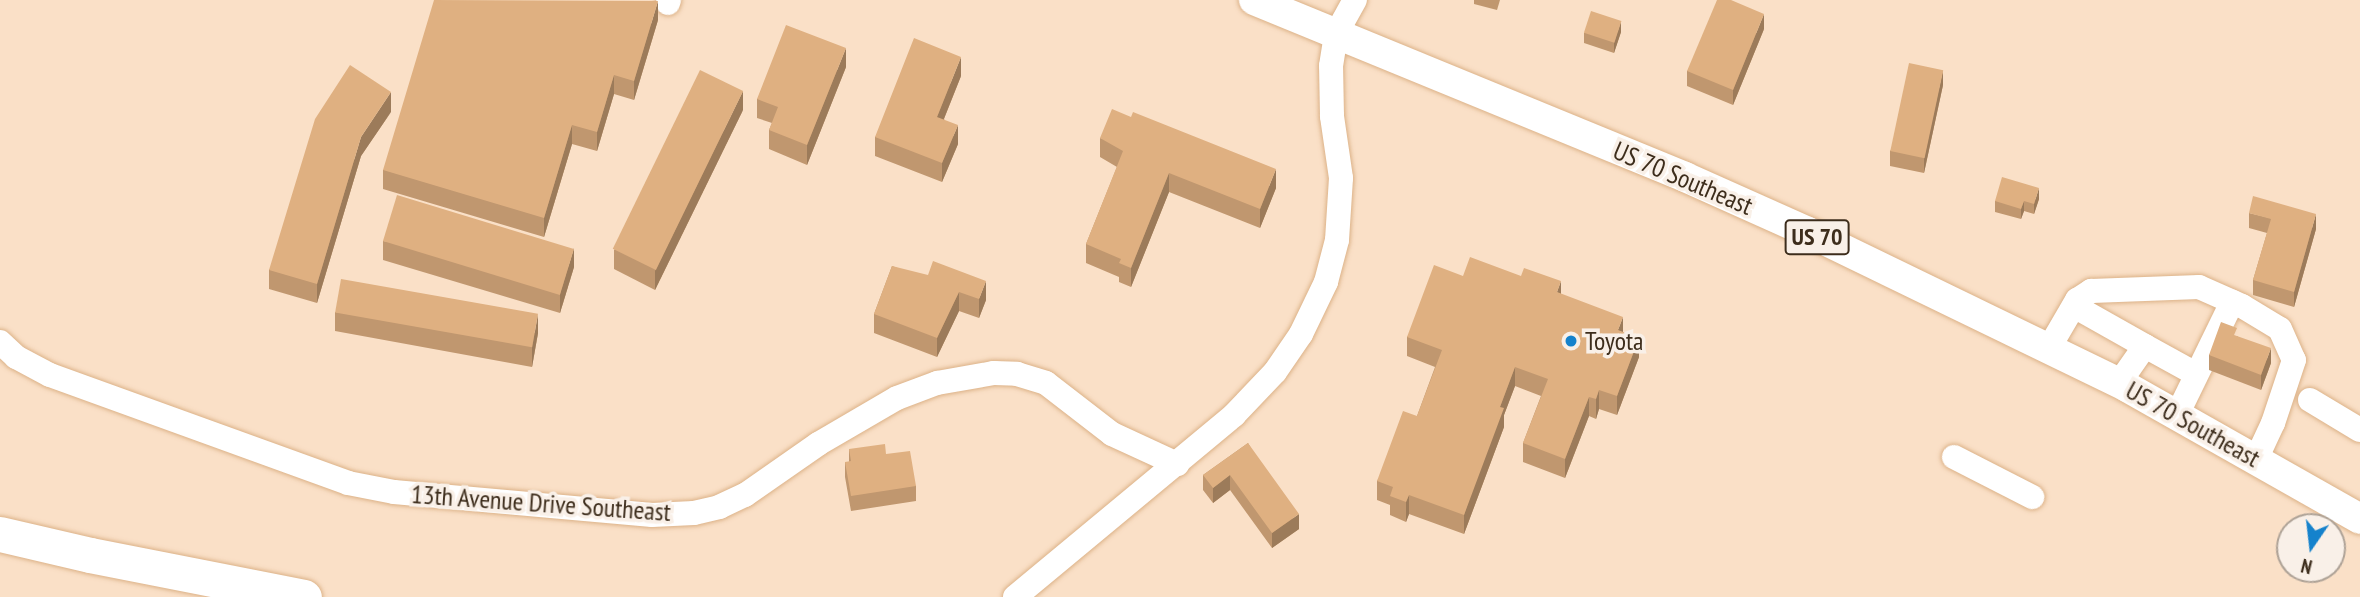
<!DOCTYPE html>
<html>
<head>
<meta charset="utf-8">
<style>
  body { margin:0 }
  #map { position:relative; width:2360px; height:597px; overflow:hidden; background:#fae0c7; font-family:"PT Sans Narrow",sans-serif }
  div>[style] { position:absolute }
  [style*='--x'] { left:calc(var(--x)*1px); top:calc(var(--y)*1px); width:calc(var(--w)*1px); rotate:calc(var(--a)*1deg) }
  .roads { filter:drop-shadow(0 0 2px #dcb288) drop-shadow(0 0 2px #dcb288) }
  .minor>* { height:24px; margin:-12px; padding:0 12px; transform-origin:12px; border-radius:12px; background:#fff }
  .major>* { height:30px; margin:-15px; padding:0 15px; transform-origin:15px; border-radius:15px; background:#fff }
  .highway>* { height:35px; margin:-17.5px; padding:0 17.5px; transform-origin:17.5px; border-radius:17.5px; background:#fff }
  .wall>* { inset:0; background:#c0976f }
  .shaded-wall>* { inset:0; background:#9c7b5a }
  .building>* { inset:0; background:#dfb081; transform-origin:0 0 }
  .dots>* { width:19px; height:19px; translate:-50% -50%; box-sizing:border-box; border:4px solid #f9f0e8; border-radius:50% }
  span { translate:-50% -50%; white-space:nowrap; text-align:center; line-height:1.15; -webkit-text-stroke:7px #f9f0e8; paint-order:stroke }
  .shield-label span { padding:2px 5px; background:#f9f0e8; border:2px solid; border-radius:5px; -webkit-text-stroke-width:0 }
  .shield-label { font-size:24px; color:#3d2d1c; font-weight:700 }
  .street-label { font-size:26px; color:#3d2d1c }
  .poi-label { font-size:26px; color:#3d2d1c }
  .left { translate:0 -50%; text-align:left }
  .north { position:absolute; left:2276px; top:513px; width:70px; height:70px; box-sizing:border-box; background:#f9f0e8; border:2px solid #aea296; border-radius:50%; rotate:194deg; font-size:19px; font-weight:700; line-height:28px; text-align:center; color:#3d2d1c }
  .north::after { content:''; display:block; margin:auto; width:24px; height:32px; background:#1582cc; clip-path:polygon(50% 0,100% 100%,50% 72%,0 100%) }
</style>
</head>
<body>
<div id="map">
  <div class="roads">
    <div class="minor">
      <i style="--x:668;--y:3;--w:3;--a:-72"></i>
      <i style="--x:2074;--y:306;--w:81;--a:29.4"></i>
      <i style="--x:0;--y:342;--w:22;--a:43"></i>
      <i style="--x:16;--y:357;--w:38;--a:28"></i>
      <i style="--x:50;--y:375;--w:317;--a:19.9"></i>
      <i style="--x:348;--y:483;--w:47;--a:11.1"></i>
      <i style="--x:394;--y:492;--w:259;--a:5.1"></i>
      <i style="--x:652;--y:515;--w:42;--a:-2.7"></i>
      <i style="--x:694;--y:513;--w:26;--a:-13"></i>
      <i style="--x:719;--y:507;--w:29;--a:-25"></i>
      <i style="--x:745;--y:495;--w:89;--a:-34.9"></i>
      <i style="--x:818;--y:444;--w:91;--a:-30.2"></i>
      <i style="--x:897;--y:398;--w:43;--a:-20.6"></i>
      <i style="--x:937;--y:383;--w:58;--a:-10"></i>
      <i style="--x:994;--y:373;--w:23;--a:2"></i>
      <i style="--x:1017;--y:374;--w:30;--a:17"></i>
      <i style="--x:1046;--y:383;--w:83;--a:37.7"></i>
      <i style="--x:1112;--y:434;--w:72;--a:24.8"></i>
      <i style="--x:2049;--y:348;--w:56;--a:-59.7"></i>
      <i style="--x:2077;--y:300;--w:17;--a:-33"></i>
      <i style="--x:2091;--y:291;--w:108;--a:-2.1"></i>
      <i style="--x:2199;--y:287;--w:47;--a:23.8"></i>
      <i style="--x:2242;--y:306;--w:44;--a:31.2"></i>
      <i style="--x:2280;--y:329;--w:34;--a:66"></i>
      <i style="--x:2294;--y:360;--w:66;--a:108.4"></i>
      <i style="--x:2273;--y:423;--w:40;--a:115"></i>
      <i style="--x:2119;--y:383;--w:45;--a:-54.9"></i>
      <i style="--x:2145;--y:346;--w:58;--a:28.8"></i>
      <i style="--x:2310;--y:400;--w:58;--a:31"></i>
      <i style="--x:2177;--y:415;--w:126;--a:-64"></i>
      <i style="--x:1954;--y:457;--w:88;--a:27.1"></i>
      <i style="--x:1015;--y:597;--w:285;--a:-39.7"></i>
      <i style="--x:1234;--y:415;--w:59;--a:-46.4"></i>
      <i style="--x:1275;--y:372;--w:46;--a:-55.6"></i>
      <i style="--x:1301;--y:334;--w:58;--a:-64.3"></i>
      <i style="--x:1326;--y:282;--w:43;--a:-75.3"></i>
      <i style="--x:1337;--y:240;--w:62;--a:-86.3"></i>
      <i style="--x:1341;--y:178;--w:63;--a:-98.3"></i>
      <i style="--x:1332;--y:116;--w:50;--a:-91.1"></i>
      <i style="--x:1331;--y:66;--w:32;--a:-81"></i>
      <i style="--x:1336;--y:34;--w:39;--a:-61"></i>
    </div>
    <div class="major">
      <i style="--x:1254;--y:0;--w:466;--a:22.3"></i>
      <i style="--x:1685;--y:177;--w:135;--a:24.1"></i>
      <i style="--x:1808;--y:232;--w:355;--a:25.9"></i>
      <i style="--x:2127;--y:387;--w:268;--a:29.5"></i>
    </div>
    <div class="highway">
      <i style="--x:0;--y:534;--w:92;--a:13.1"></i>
      <i style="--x:90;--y:555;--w:218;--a:11.1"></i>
    </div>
  </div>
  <div class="wall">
    <i style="clip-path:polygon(1474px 0,1500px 0,1497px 10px,1474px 4px)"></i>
    <i style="clip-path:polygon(658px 20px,634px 100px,614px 94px,597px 151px,572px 144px,544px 237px,383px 189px,383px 170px)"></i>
    <i style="clip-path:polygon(1764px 29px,1733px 105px,1687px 86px,1687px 71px)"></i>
    <i style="clip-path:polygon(1621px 32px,1614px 53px,1584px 43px,1584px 33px)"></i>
    <i style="clip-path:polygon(846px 67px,807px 165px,769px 149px,769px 130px,772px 123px,757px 118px,757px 99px)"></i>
    <i style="clip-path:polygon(961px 76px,944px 119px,958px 144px,942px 182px,875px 156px,875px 137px)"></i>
    <i style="clip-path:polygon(1943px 85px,1924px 173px,1890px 166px,1890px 151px)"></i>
    <i style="clip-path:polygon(743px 110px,655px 290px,614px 269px,614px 250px)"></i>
    <i style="clip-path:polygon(391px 112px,361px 156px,317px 303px,269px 289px,269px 270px)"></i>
    <i style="clip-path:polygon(1100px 138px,1276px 188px,1260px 228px,1169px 192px,1131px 287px,1119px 282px,1119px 277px,1086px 263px,1086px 244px,1117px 167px,1100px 157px)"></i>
    <i style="clip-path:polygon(2039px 199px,2034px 214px,2024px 211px,2021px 219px,1995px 212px,1995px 201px)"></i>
    <i style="clip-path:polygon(2249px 213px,2316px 229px,2294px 307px,2253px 295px,2253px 280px,2267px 233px,2249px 228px)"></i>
    <i style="clip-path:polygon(383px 241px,574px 267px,560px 313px,383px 260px)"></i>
    <i style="clip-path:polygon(892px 266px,986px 300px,979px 318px,959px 311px,937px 357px,874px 333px,874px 314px)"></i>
    <i style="clip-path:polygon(1463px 276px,1561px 294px,1623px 332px,1639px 357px,1617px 415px,1599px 409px,1596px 419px,1589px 416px,1565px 478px,1523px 462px,1523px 443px,1541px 396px,1515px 386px,1504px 415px,1504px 427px,1464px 534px,1409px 514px,1406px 522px,1390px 515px,1390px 505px,1377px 500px,1377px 481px,1417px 416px,1435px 367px,1407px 356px,1407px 337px)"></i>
    <i style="clip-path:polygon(335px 312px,538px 333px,532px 367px,335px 331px)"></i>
    <i style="clip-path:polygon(2237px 336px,2271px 363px,2261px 390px,2209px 370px,2209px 355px)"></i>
    <i style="clip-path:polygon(1248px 443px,1299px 529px,1272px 548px,1230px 490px,1213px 503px,1203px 490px,1203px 475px)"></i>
    <i style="clip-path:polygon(849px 449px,886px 454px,916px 486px,916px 501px,851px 511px,845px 477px,845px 462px,849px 462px)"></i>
  </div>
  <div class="shaded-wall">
    <i style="clip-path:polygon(658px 1px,658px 20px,634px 100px,634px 81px)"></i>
    <i style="clip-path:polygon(1764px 14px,1764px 29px,1733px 105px,1733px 90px)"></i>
    <i style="clip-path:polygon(1621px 21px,1621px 32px,1614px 53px,1614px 43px)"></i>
    <i style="clip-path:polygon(846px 48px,846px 67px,807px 165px,807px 145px)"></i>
    <i style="clip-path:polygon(961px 57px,961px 76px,937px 136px,937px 117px)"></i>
    <i style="clip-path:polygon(1943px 70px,1943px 85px,1924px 173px,1924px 158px)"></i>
    <i style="clip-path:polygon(614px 75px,614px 94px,597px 151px,597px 132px)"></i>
    <i style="clip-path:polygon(743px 91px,743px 110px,655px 290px,655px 271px)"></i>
    <i style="clip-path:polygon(391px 92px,391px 112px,361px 156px,317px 303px,317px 284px,361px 137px)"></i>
    <i style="clip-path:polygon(572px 125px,572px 144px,544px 237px,544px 218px)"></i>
    <i style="clip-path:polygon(958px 125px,958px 144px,942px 182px,942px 163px)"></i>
    <i style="clip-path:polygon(1276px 169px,1276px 188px,1260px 228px,1260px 209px)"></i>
    <i style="clip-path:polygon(1169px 173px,1169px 192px,1131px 287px,1131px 268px)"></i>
    <i style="clip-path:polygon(2039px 188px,2039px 199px,2034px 214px,2034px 204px)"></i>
    <i style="clip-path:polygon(2024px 201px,2024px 211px,2021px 219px,2021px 209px)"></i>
    <i style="clip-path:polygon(2316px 214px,2316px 229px,2294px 307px,2294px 292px)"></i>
    <i style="clip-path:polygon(574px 248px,574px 267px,560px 313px,560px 294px)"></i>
    <i style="clip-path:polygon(986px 281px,986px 300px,979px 318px,979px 299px)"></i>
    <i style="clip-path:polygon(1561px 281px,1561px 300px,1557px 292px)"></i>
    <i style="clip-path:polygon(959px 292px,959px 311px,937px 357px,937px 338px)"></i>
    <i style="clip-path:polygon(538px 314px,538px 333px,532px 367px,532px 348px)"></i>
    <i style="clip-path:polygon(1623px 317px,1623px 336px,1618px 330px)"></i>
    <i style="clip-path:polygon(1639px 338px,1639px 357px,1617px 415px,1617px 396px)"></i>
    <i style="clip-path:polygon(2271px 348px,2271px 363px,2261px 390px,2261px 375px)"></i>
    <i style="clip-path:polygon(1515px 367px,1515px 386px,1504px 415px,1504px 427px,1464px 534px,1464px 515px,1500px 407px)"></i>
    <i style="clip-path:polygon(1599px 390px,1599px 409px,1596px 419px,1596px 399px)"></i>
    <i style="clip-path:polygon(1589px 397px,1589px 416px,1565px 478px,1565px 459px)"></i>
    <i style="clip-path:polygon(1230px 475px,1230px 490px,1213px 503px,1213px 488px)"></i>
    <i style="clip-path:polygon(1409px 495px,1409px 514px,1406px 522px,1406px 502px)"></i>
    <i style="clip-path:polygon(1299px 514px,1299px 529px,1272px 548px,1272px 533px)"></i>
  </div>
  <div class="building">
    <i style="clip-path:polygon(434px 0,658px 1px,634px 81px,614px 75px,597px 132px,572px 125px,544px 218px,383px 170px)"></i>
    <i style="clip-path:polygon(1717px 0,1731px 0,1764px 14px,1733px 90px,1687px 71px)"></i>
    <i style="left:1591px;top:11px;width:32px;height:23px;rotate:18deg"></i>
    <i style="clip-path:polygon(786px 25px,846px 48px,807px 145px,769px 130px,778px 107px,757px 99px)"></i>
    <i style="clip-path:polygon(914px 38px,961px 57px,937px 117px,958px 125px,942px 163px,875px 137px)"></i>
    <i style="left:1909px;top:63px;width:35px;height:90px;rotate:12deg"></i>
    <i style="clip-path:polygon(350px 65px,391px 92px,361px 137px,317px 284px,269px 270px,315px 119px)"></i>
    <i style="left:700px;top:70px;width:48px;height:199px;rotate:26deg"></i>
    <i style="clip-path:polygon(1112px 109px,1131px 117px,1133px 112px,1276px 169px,1260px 209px,1169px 173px,1131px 268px,1119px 263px,1121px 259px,1086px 244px,1123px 151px,1100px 138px)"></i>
    <i style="clip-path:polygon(2002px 177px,2039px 188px,2034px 204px,2024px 201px,2021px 209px,1995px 201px)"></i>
    <i style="left:397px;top:195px;width:185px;height:48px;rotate:17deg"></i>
    <i style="clip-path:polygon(2253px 196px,2316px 214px,2294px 292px,2253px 280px,2271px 219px,2249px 213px)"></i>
    <i style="clip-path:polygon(1470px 257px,1521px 276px,1524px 268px,1561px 281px,1557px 292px,1623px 317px,1618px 330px,1639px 338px,1617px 396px,1599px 390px,1596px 399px,1589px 397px,1565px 459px,1523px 443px,1548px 379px,1515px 367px,1500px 407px,1504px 408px,1464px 515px,1409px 495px,1406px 502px,1390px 496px,1393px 487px,1377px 481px,1403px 411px,1417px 416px,1442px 350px,1407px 337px,1434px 265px,1463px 276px)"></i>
    <i style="clip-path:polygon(933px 261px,986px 281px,979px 299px,959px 292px,937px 338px,874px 314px,892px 266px,928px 275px)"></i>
    <i style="left:341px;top:279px;width:200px;height:34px;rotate:10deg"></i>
    <i style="clip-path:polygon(2221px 322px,2237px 328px,2234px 335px,2271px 348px,2261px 375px,2209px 355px)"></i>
    <i style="clip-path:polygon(1248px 443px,1299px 514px,1272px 533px,1230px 475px,1213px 488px,1203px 475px)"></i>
    <i style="clip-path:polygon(885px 444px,886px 454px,910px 451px,916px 486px,851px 496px,845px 462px,851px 461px,849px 449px)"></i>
  </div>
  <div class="dots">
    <i style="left:1571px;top:341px;background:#1582cc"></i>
  </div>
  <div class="shield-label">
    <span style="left:1817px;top:237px">US 70</span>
  </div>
  <div class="street-label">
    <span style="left:1683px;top:178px;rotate:23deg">US 70 Southeast</span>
    <span style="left:2193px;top:424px;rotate:29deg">US 70 Southeast</span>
    <span style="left:541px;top:503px;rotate:4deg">13th Avenue Drive Southeast</span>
  </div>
  <div class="poi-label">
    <span class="left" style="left:1585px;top:341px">Toyota</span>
  </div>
  <div class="north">N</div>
</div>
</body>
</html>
